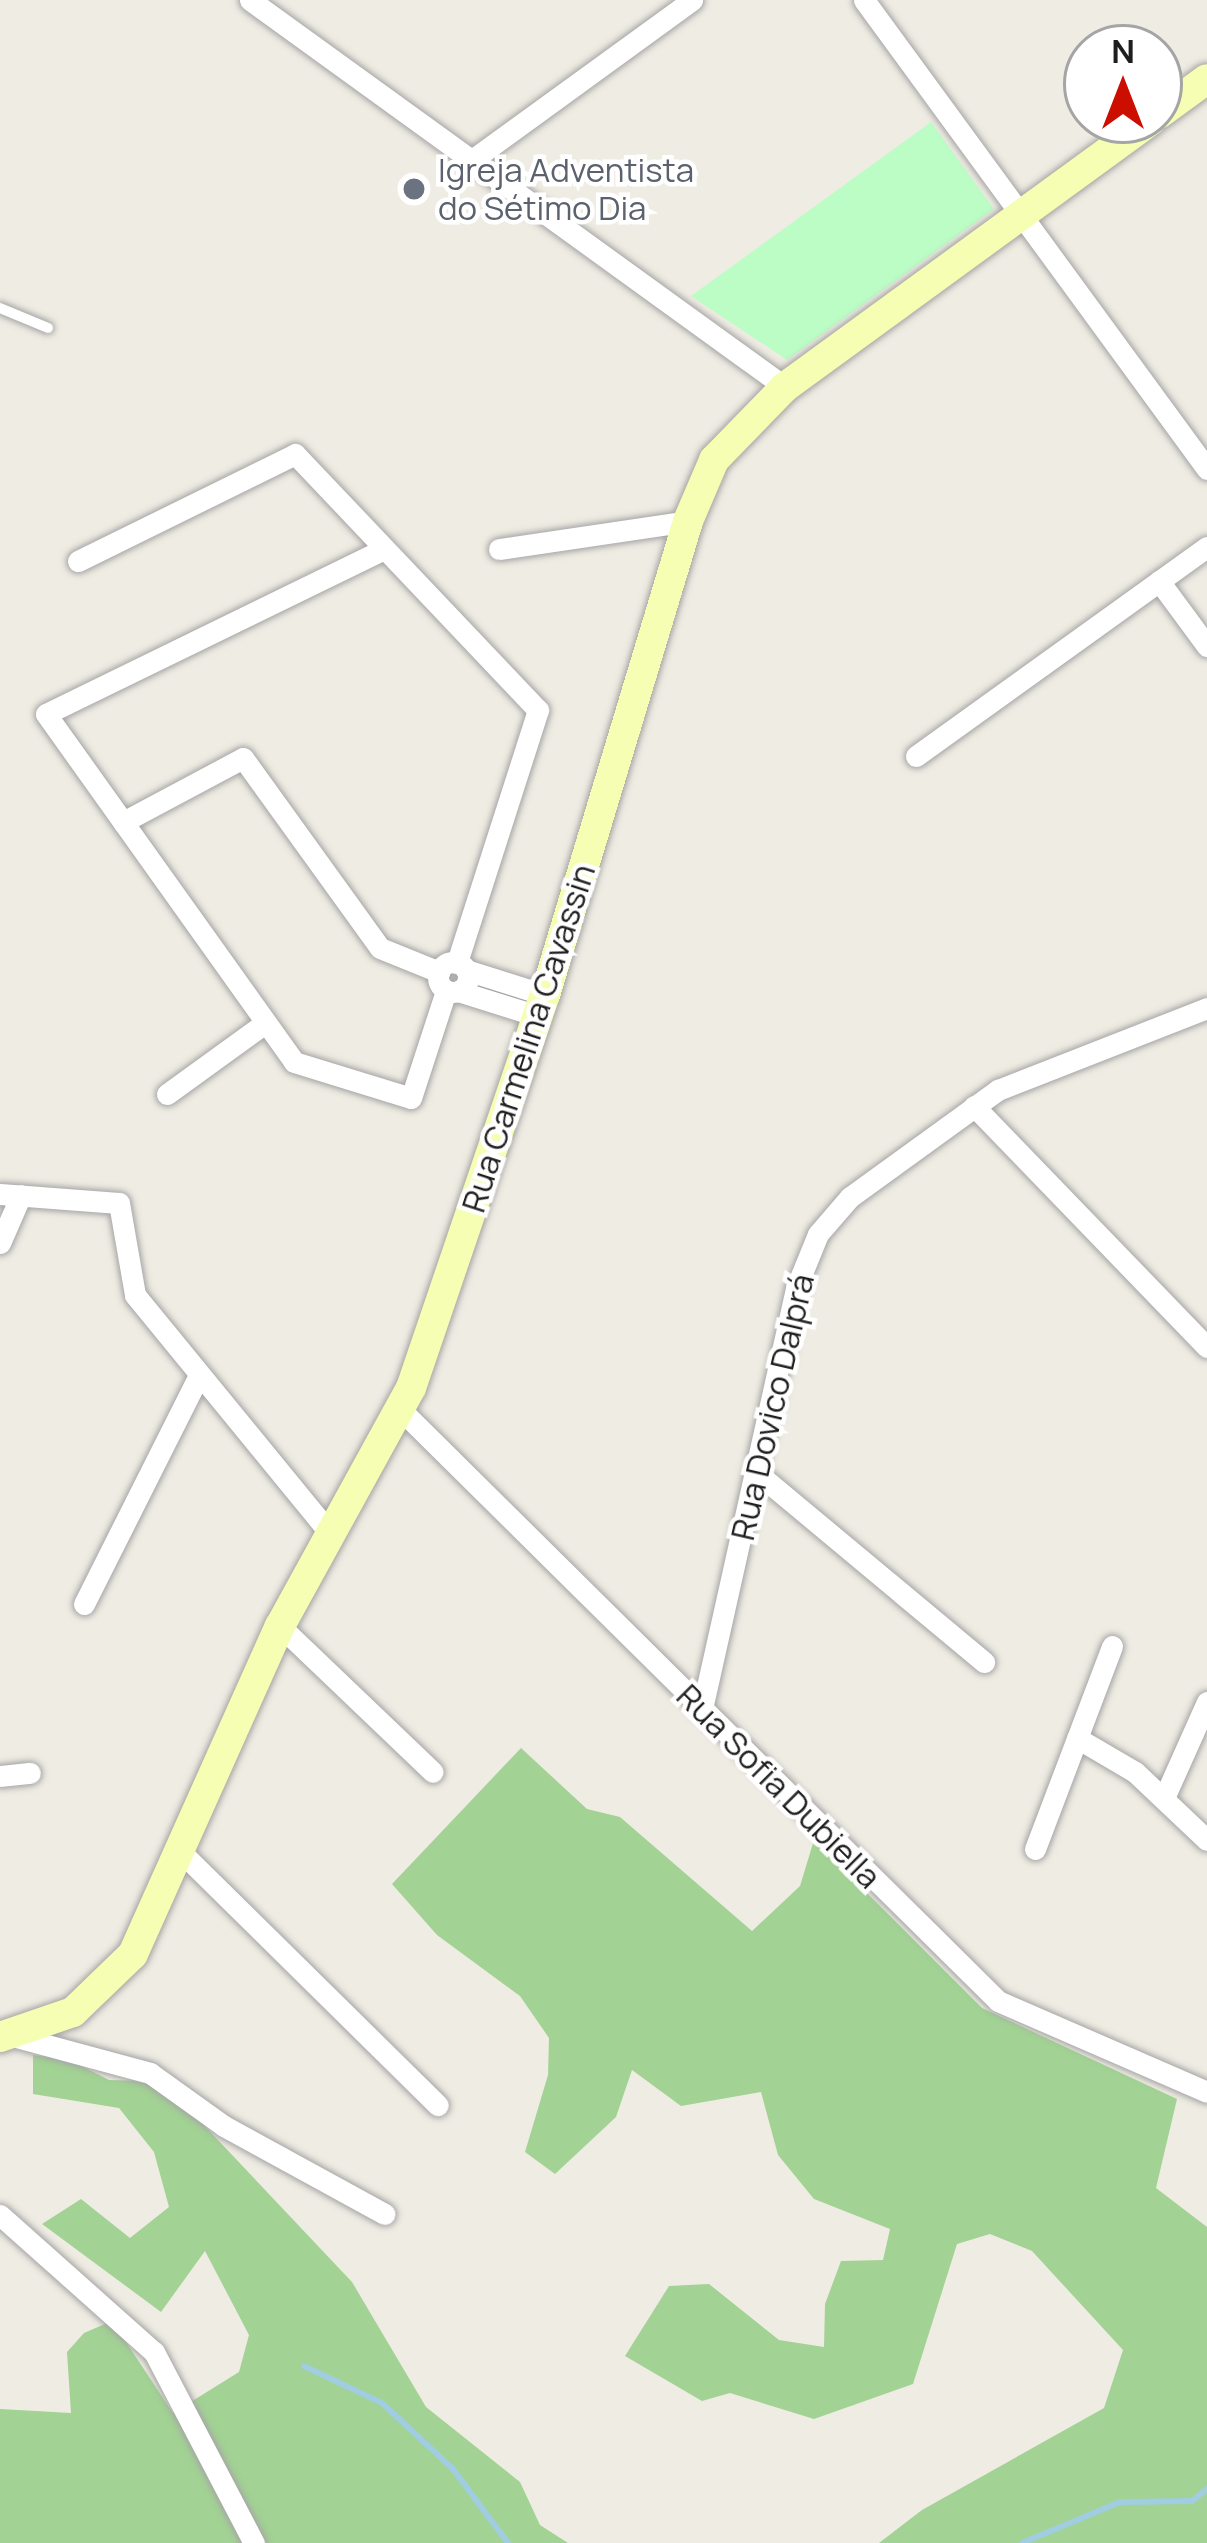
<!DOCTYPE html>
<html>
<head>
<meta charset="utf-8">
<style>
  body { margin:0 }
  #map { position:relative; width:1207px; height:2543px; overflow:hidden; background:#efece3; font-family:Manrope,sans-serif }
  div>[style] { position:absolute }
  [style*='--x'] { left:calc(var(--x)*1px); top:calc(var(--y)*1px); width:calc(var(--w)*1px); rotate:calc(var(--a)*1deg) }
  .forest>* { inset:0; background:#a2d294 }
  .park>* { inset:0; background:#bcfdc6 }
  .stream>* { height:6px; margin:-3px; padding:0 3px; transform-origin:3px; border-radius:3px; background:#a0cde0 }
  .roads { filter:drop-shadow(0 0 3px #a5a5a5) drop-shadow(0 0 3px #a5a5a5) }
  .service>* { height:10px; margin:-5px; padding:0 5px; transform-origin:5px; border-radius:5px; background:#fff }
  .minor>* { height:21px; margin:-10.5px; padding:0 10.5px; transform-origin:10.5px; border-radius:10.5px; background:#fff }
  .minor>.ring { margin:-10.5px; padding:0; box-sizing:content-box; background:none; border:21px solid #fff; border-radius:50% }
  .secondary>* { height:30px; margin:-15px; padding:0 15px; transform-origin:15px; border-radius:15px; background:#f5feb2 }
  .dots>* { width:33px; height:33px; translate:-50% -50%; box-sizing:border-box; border:6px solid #fff; border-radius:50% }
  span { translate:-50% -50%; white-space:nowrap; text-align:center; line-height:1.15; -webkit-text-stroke:9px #fff; paint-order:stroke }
  .worship-label { font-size:33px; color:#5b616d }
  .left { translate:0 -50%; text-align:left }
  .street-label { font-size:33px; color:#1e1e1e }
  .north { position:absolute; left:1063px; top:24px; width:120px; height:120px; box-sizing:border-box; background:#fff; border:3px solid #a5a5a5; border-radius:50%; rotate:0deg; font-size:33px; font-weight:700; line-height:48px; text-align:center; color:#1e1e1e }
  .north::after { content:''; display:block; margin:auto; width:42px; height:54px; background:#cb0e00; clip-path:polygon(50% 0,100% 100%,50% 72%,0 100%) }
</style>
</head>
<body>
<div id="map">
  <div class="forest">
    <i style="clip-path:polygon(521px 1748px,587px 1809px,620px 1817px,752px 1931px,800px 1886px,814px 1840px,982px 2008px,1177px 2099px,1156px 2188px,1207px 2227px,1207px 2543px,879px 2543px,922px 2510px,1104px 2408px,1123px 2350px,1032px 2251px,990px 2234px,957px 2244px,913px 2384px,814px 2419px,730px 2393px,702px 2401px,625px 2356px,669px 2286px,709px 2284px,779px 2340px,824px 2347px,825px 2304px,841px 2261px,883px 2260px,890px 2229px,814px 2199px,778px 2155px,761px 2092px,681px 2106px,632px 2070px,616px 2117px,555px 2174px,525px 2152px,548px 2075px,549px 2038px,520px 1996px,437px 1935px,392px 1884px)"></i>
    <i style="clip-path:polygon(33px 2055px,68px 2059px,109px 2080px,146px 2081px,184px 2104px,352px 2282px,426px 2407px,520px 2482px,540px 2525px,568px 2543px,0 2543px,0 2409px,71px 2413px,67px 2352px,84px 2333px,112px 2321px,173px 2413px,239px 2372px,249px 2335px,205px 2251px,161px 2312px,42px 2224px,81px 2199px,130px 2238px,169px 2207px,154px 2152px,119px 2108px,33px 2094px)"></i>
  </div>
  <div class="park">
    <i style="clip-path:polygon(931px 122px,994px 209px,787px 360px,691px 296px)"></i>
  </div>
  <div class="stream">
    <i style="--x:304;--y:2366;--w:86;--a:25.4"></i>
    <i style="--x:382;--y:2403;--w:97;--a:42.9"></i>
    <i style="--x:453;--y:2469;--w:92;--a:53.4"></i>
    <i style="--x:1022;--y:2543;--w:106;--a:-22.7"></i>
    <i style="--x:1120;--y:2502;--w:72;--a:-0.8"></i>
    <i style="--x:1192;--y:2501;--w:19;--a:-39"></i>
  </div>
  <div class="roads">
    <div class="service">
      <i style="--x:0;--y:308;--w:52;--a:22.6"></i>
    </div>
    <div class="minor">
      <i style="--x:250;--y:0;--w:660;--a:35.88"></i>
      <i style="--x:864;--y:0;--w:581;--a:53.82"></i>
      <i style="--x:472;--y:160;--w:272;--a:-36"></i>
      <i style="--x:384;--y:549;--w:376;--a:154"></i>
      <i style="--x:46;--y:714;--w:427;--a:54.5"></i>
      <i style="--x:294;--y:1062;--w:122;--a:17.1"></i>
      <i style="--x:411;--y:1098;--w:113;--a:-71.9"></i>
      <i style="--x:499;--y:549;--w:191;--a:-8.4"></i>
      <i style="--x:78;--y:561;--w:242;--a:-26.2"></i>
      <i style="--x:295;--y:454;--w:353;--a:46.5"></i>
      <i style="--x:538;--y:710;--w:266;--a:107.8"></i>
      <i style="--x:1159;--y:581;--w:81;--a:53.6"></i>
      <i style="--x:916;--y:756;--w:358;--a:-35.7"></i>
      <i style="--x:123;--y:822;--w:136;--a:-28.1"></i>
      <i style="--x:243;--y:758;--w:234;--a:54.2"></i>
      <i style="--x:380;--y:948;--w:64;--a:22.1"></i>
      <i class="ring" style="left:438px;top:962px;width:9px;height:9px"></i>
      <i style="--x:466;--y:970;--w:83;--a:17.6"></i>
      <i style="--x:458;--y:991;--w:84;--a:17.4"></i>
      <i style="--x:167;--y:1094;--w:121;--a:-35.9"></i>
      <i style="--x:974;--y:1106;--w:335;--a:46"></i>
      <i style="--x:0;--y:1194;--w:119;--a:4.3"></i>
      <i style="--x:119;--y:1203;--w:93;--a:80.1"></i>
      <i style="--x:135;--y:1295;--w:305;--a:50.7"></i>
      <i style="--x:0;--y:1243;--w:52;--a:-66.4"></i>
      <i style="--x:400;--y:1409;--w:841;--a:44.71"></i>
      <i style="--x:998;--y:2001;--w:228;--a:23.5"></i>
      <i style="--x:756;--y:1472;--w:297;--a:39.8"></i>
      <i style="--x:84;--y:1604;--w:256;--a:-63.3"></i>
      <i style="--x:280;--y:1626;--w:211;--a:43.7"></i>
      <i style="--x:702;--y:1709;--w:431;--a:-77.4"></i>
      <i style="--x:796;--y:1288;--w:58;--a:-67.8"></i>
      <i style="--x:818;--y:1234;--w:49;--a:-49.1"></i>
      <i style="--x:850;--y:1197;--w:183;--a:-35.9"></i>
      <i style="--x:998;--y:1090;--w:225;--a:-21.4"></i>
      <i style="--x:1077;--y:1738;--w:67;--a:30.4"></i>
      <i style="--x:1135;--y:1772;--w:99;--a:43.4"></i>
      <i style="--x:0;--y:1776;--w:30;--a:-6"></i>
      <i style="--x:1164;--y:1798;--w:105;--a:-65.9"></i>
      <i style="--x:1035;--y:1849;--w:217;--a:-69.2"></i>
      <i style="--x:180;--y:1851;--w:362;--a:44.6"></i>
      <i style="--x:13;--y:2036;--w:142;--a:15.1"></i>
      <i style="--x:150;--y:2073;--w:91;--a:35.6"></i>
      <i style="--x:224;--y:2126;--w:183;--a:28.7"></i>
      <i style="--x:0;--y:2215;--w:206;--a:41.7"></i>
      <i style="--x:154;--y:2352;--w:216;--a:62.4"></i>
    </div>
    <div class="secondary">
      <i style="--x:1159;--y:114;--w:59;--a:-36.1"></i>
      <i style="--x:0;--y:2037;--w:77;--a:-18.9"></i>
      <i style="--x:73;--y:2012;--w:83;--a:-44"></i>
      <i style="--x:133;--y:1954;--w:359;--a:-65.9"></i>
      <i style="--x:280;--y:1626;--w:272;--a:-61.2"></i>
      <i style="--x:411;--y:1388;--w:415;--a:-71.2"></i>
      <i style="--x:545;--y:995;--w:495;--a:-73.2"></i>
      <i style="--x:688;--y:521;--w:66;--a:-66.9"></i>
      <i style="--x:714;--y:460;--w:102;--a:-45.8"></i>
      <i style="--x:785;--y:387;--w:453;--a:-36.1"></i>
    </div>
  </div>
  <div class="dots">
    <i style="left:414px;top:189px;background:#6b7280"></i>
  </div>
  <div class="worship-label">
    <span class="left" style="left:438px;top:189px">Igreja Adventista<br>do Sétimo Dia</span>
  </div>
  <div class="street-label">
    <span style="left:528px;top:1038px;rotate:-72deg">Rua Carmelina Cavassin</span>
    <span style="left:772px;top:1407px;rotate:-77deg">Rua Dovico Dalprá</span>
    <span style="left:779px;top:1786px;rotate:45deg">Rua Sofia Dubiella</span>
  </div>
  <div class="north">N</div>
</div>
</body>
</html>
